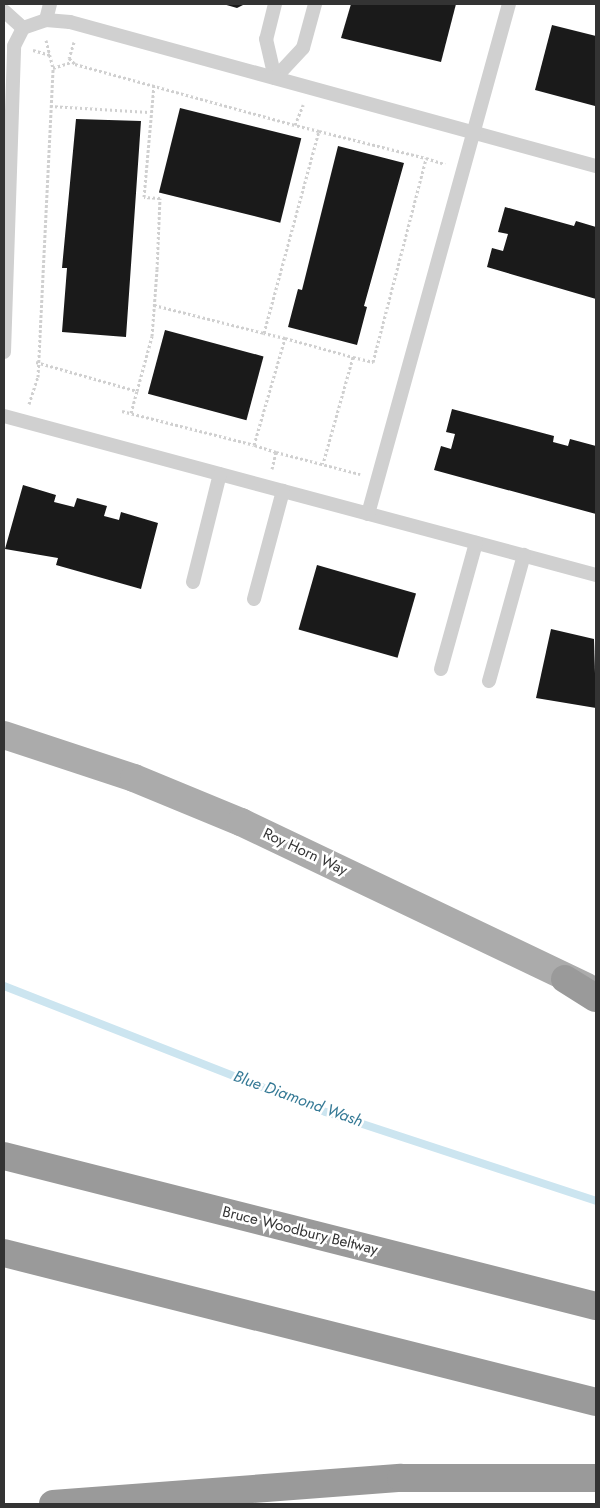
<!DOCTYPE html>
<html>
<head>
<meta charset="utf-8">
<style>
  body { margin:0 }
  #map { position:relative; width:600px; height:1508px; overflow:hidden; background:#fff; font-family:Jost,sans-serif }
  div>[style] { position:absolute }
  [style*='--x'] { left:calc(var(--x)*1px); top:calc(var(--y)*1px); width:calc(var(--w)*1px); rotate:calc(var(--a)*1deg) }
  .stream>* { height:8px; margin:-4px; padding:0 4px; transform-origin:4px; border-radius:4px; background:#cce5f0 }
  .building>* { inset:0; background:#1a1a1a; transform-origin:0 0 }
  .path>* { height:3px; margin-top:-1.5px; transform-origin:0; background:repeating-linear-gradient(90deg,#d0d0d0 0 2.5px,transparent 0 5px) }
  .lane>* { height:14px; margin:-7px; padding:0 7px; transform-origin:7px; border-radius:7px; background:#d0d0d0 }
  .primary>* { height:28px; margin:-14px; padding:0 14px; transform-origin:14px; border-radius:14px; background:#ababab }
  .highway>* { height:28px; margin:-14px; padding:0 14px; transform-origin:14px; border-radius:14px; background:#9a9a9a }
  span { translate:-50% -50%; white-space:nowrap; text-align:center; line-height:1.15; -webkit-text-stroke:5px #fff; paint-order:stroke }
  .street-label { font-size:15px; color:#333 }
  .water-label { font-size:16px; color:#367a96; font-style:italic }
  .frame { position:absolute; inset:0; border:5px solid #333; pointer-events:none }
</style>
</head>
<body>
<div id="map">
  <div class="stream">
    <i style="--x:4;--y:986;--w:346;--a:21.4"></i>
    <i style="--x:326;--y:1112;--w:284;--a:18.2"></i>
  </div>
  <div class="building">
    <i style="clip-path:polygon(223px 4px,245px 4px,237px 8px)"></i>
    <i style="clip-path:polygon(351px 4px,456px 4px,441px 62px,341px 38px)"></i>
    <i style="clip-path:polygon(552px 25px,596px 36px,595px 106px,535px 90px)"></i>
    <i style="left:180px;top:108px;width:125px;height:87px;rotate:14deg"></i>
    <i style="clip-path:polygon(76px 119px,141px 121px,126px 337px,62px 332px,67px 268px,62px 268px)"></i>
    <i style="clip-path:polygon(338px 146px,404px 163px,364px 306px,367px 307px,357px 345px,288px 327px,298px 289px,302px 290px)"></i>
    <i style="clip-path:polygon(505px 207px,574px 226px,576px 221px,596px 227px,596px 299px,487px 267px,492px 248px,503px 251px,508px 234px,498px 232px)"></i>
    <i style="left:165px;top:330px;width:102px;height:66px;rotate:15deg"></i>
    <i style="clip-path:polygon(452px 409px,554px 436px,553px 442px,568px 446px,570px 439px,596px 446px,596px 514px,434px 470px,441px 446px,451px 449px,455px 434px,446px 432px)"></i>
    <i style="clip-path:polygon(23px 485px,56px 495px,54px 502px,74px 507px,77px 498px,107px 506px,104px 516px,119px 520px,121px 512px,158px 523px,141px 589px,56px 565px,58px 558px,5px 549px)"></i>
    <i style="left:317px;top:565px;width:103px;height:67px;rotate:16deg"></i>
    <i style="clip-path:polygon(551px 629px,594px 639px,596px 708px,536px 698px)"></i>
  </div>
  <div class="path">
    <i style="--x:46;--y:40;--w:29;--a:76"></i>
    <i style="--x:74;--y:42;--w:17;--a:107"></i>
    <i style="--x:69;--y:58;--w:8;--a:45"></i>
    <i style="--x:75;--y:64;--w:228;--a:15.5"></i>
    <i style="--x:33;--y:50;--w:18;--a:16"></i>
    <i style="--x:50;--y:106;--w:99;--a:3.5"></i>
    <i style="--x:319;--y:131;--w:110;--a:14.2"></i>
    <i style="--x:154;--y:305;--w:114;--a:14.3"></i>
    <i style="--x:285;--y:338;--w:71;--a:15.6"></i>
    <i style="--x:353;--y:357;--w:111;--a:105.7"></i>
    <i style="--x:353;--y:357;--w:21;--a:14"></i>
    <i style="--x:373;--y:362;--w:211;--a:-75.4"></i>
    <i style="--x:426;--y:158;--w:20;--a:18"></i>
    <i style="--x:36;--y:362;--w:105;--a:16"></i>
    <i style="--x:137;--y:391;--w:57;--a:-74.7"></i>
    <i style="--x:152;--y:336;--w:67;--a:-85.7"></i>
    <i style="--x:157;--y:269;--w:71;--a:-87.6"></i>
    <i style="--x:160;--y:198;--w:16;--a:-176"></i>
    <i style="--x:144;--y:197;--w:111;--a:-84.9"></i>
    <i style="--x:29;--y:404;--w:28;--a:-72"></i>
    <i style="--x:38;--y:377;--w:309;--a:-87.2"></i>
    <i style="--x:53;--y:68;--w:19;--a:-18"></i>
    <i style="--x:122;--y:411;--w:136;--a:14.4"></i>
    <i style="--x:131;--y:413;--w:23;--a:-75"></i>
    <i style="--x:276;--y:452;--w:87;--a:14.7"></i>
    <i style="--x:272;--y:469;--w:17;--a:-77"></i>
    <i style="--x:276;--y:452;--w:23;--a:-162"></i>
    <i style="--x:254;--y:445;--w:111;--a:-73.8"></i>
    <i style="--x:285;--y:338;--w:22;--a:-167"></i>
    <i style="--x:264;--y:333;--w:209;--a:-74.8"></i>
    <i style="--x:319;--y:131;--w:25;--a:-166"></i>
    <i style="--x:295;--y:125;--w:22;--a:-68"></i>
  </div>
  <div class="lane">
    <i style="--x:275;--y:4;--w:36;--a:104"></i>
    <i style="--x:266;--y:39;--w:40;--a:77"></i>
    <i style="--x:4;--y:11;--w:25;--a:42"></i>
    <i style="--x:46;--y:20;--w:16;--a:-76"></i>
    <i style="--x:275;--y:78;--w:41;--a:-47"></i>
    <i style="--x:303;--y:48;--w:46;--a:-74.7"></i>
    <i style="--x:4;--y:352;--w:306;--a:-88.1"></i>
    <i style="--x:14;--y:46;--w:20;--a:-63"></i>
    <i style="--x:23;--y:28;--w:24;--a:-19"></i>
    <i style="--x:46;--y:20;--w:24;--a:5"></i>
    <i style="--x:70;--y:22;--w:545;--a:15.31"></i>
    <i style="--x:4;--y:416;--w:613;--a:15.03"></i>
    <i style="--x:368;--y:514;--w:529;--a:-74.55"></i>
    <i style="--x:193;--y:582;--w:111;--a:-76"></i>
    <i style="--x:254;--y:599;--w:112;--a:-75"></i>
    <i style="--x:441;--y:669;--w:131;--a:-74.5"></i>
    <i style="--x:489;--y:681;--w:131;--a:-74.5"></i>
  </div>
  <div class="primary">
    <i style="--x:4;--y:735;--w:137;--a:18.3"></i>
    <i style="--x:134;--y:778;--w:116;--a:22.4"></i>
    <i style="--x:241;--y:822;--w:383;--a:25.5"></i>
  </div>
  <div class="highway">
    <i style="--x:565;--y:979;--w:36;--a:32"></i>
    <i style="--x:4;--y:1156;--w:611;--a:14.22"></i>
    <i style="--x:4;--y:1253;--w:610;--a:14.13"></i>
    <i style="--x:53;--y:1504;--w:349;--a:-4.3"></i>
    <i style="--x:401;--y:1478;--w:195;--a:0"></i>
  </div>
  <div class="street-label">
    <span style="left:305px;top:852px;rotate:25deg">Roy Horn Way</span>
    <span style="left:300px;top:1231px;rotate:14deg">Bruce Woodbury Beltway</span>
  </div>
  <div class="water-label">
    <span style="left:298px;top:1099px;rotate:20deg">Blue Diamond Wash</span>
  </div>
  <div class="frame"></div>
</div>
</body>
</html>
